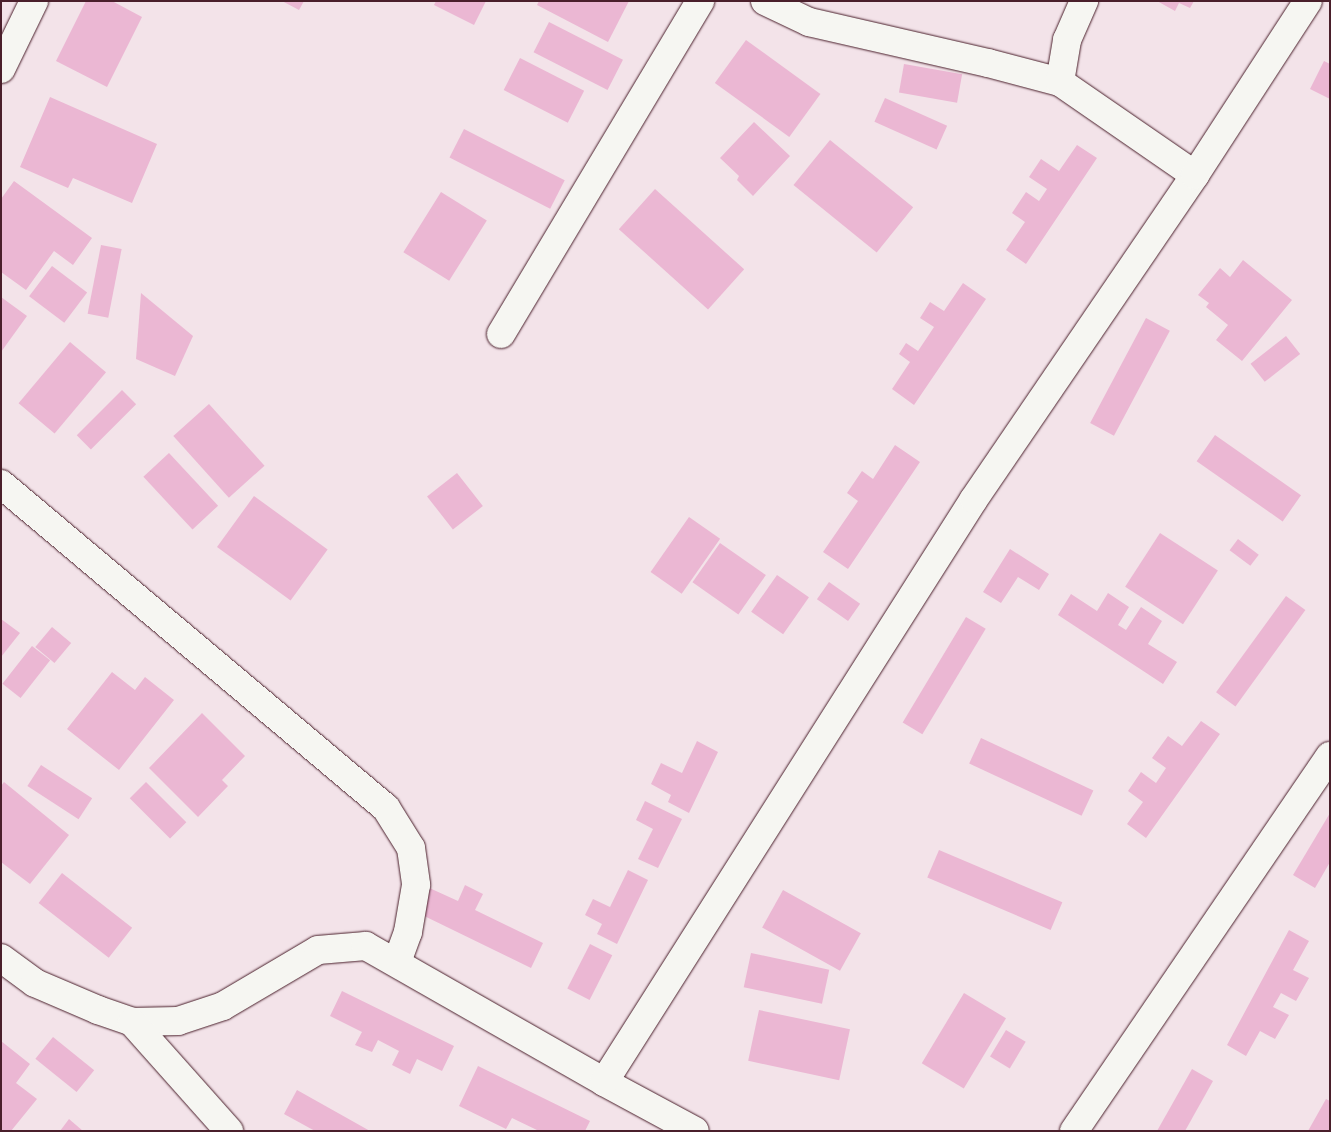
<!DOCTYPE html>
<html>
<head>
<meta charset="utf-8">
<style>
  body { margin:0 }
  #map { position:relative; width:1331px; height:1132px; overflow:hidden; background:#f3e3e9; font-family:Mali,sans-serif }
  div>[style] { position:absolute }
  [style*='--x'] { left:calc(var(--x)*1px); top:calc(var(--y)*1px); width:calc(var(--w)*1px); rotate:calc(var(--a)*1deg) }
  .building>* { inset:0; background:#ebb7d3; transform-origin:0 0 }
  .roads { filter:drop-shadow(0 0 1px #4a1f2b) drop-shadow(0 0 1px #4a1f2b) }
  .minor>* { height:28px; margin:-14px; padding:0 14px; transform-origin:14px; border-radius:14px; background:#f6f6f2 }
  span { translate:-50% -50%; white-space:nowrap; text-align:center; line-height:1.15; -webkit-text-stroke:5px #f6f6f2; paint-order:stroke }
  .frame { position:absolute; inset:0; border:2px solid #4a1f2b; pointer-events:none }
</style>
</head>
<body>
<div id="map">
  <div class="building">
    <i style="clip-path:polygon(86px 1px,112px 1px,142px 17px,107px 87px,56px 61px)"></i>
    <i style="clip-path:polygon(282px 1px,304px 1px,299px 10px)"></i>
    <i style="clip-path:polygon(436px 1px,486px 1px,474px 25px,434px 5px)"></i>
    <i style="clip-path:polygon(539px 1px,629px 1px,608px 42px,537px 5px)"></i>
    <i style="clip-path:polygon(1157px 1px,1194px 1px,1190px 8px,1179px 3px,1175px 11px)"></i>
    <i style="left:549px;top:22px;width:83px;height:34px;rotate:27deg"></i>
    <i style="left:746px;top:40px;width:92px;height:53px;rotate:36deg"></i>
    <i style="left:520px;top:58px;width:72px;height:36px;rotate:27deg"></i>
    <i style="clip-path:polygon(1324px 61px,1330px 64px,1330px 99px,1310px 89px)"></i>
    <i style="left:904px;top:64px;width:59px;height:29px;rotate:10deg"></i>
    <i style="clip-path:polygon(50px 97px,157px 144px,132px 203px,73px 178px,68px 188px,20px 167px)"></i>
    <i style="left:885px;top:98px;width:68px;height:26px;rotate:24deg"></i>
    <i style="clip-path:polygon(754px 122px,790px 156px,753px 196px,737px 180px,739px 176px,720px 158px)"></i>
    <i style="left:464px;top:129px;width:113px;height:32px;rotate:27deg"></i>
    <i style="left:830px;top:140px;width:107px;height:58px;rotate:39deg"></i>
    <i style="clip-path:polygon(1077px 145px,1097px 158px,1026px 264px,1006px 250px,1025px 222px,1012px 213px,1026px 192px,1039px 201px,1047px 189px,1029px 177px,1041px 159px,1059px 171px)"></i>
    <i style="clip-path:polygon(14px 181px,92px 238px,73px 265px,54px 251px,26px 290px,1px 272px,1px 199px)"></i>
    <i style="left:655px;top:189px;width:120px;height:54px;rotate:42deg"></i>
    <i style="left:441px;top:192px;width:54px;height:71px;rotate:32deg"></i>
    <i style="left:101px;top:245px;width:21px;height:70px;rotate:11deg"></i>
    <i style="clip-path:polygon(1243px 260px,1292px 300px,1242px 361px,1216px 340px,1228px 325px,1206px 307px,1209px 303px,1198px 295px,1220px 268px,1230px 277px)"></i>
    <i style="left:52px;top:266px;width:44px;height:38px;rotate:37deg"></i>
    <i style="clip-path:polygon(963px 283px,986px 299px,914px 405px,892px 389px,910px 362px,899px 354px,906px 343px,918px 351px,934px 327px,920px 318px,930px 302px,944px 311px)"></i>
    <i style="clip-path:polygon(141px 293px,193px 336px,175px 376px,136px 359px)"></i>
    <i style="clip-path:polygon(1px 297px,27px 316px,1px 352px)"></i>
    <i style="left:1146px;top:318px;width:27px;height:119px;rotate:28deg"></i>
    <i style="left:1286px;top:336px;width:23px;height:45px;rotate:52deg"></i>
    <i style="left:70px;top:342px;width:47px;height:80px;rotate:40deg"></i>
    <i style="left:122px;top:390px;width:20px;height:64px;rotate:45deg"></i>
    <i style="left:209px;top:404px;width:83px;height:48px;rotate:48deg"></i>
    <i style="left:1215px;top:435px;width:105px;height:32px;rotate:35deg"></i>
    <i style="clip-path:polygon(895px 445px,920px 462px,848px 569px,823px 552px,858px 501px,847px 493px,862px 471px,873px 479px)"></i>
    <i style="left:169px;top:453px;width:72px;height:35px;rotate:47deg"></i>
    <i style="left:457px;top:473px;width:42px;height:38px;rotate:52deg"></i>
    <i style="left:254px;top:496px;width:91px;height:63px;rotate:36deg"></i>
    <i style="left:689px;top:517px;width:38px;height:67px;rotate:35deg"></i>
    <i style="left:1160px;top:533px;width:69px;height:64px;rotate:33deg"></i>
    <i style="left:1238px;top:539px;width:26px;height:14px;rotate:37deg"></i>
    <i style="left:720px;top:543px;width:56px;height:48px;rotate:35deg"></i>
    <i style="clip-path:polygon(1010px 549px,1049px 574px,1039px 590px,1018px 577px,1001px 603px,983px 592px)"></i>
    <i style="left:777px;top:575px;width:39px;height:45px;rotate:35deg"></i>
    <i style="left:829px;top:582px;width:38px;height:21px;rotate:35deg"></i>
    <i style="clip-path:polygon(1108px 593px,1129px 607px,1118px 625px,1126px 630px,1141px 607px,1162px 621px,1148px 644px,1177px 662px,1163px 684px,1058px 615px,1071px 594px,1097px 611px)"></i>
    <i style="left:1286px;top:596px;width:24px;height:119px;rotate:36deg"></i>
    <i style="left:966px;top:617px;width:23px;height:123px;rotate:31deg"></i>
    <i style="clip-path:polygon(1px 619px,20px 633px,1px 657px)"></i>
    <i style="left:52px;top:627px;width:25px;height:26px;rotate:40deg"></i>
    <i style="left:32px;top:646px;width:23px;height:48px;rotate:38deg"></i>
    <i style="clip-path:polygon(112px 672px,135px 690px,145px 677px,174px 700px,119px 770px,67px 729px)"></i>
    <i style="clip-path:polygon(202px 713px,245px 756px,222px 780px,228px 786px,198px 817px,149px 768px)"></i>
    <i style="clip-path:polygon(1201px 721px,1220px 734px,1146px 838px,1127px 824px,1143px 802px,1128px 791px,1141px 772px,1156px 783px,1166px 768px,1152px 758px,1168px 736px,1182px 746px)"></i>
    <i style="left:981px;top:738px;width:124px;height:28px;rotate:25deg"></i>
    <i style="clip-path:polygon(697px 741px,718px 752px,689px 813px,668px 802px,671px 795px,651px 784px,661px 763px,682px 773px)"></i>
    <i style="left:41px;top:765px;width:61px;height:25px;rotate:33deg"></i>
    <i style="clip-path:polygon(4px 782px,69px 835px,30px 884px,1px 862px,1px 786px)"></i>
    <i style="left:146px;top:782px;width:57px;height:23px;rotate:45deg"></i>
    <i style="clip-path:polygon(645px 801px,682px 819px,658px 868px,638px 859px,653px 829px,636px 820px)"></i>
    <i style="clip-path:polygon(1330px 813px,1330px 862px,1315px 888px,1293px 875px)"></i>
    <i style="left:939px;top:850px;width:134px;height:30px;rotate:23deg"></i>
    <i style="clip-path:polygon(628px 870px,648px 880px,617px 944px,597px 934px,602px 924px,585px 915px,593px 899px,610px 907px)"></i>
    <i style="left:62px;top:873px;width:89px;height:38px;rotate:38deg"></i>
    <i style="clip-path:polygon(465px 885px,483px 894px,475px 910px,543px 943px,531px 968px,414px 911px,425px 886px,458px 901px)"></i>
    <i style="left:783px;top:890px;width:89px;height:43px;rotate:29deg"></i>
    <i style="clip-path:polygon(1289px 930px,1309px 941px,1293px 970px,1309px 978px,1296px 1001px,1281px 993px,1273px 1007px,1289px 1015px,1275px 1039px,1260px 1031px,1246px 1056px,1227px 1045px)"></i>
    <i style="left:590px;top:944px;width:25px;height:50px;rotate:27deg"></i>
    <i style="left:751px;top:953px;width:80px;height:35px;rotate:12deg"></i>
    <i style="clip-path:polygon(342px 991px,454px 1046px,442px 1071px,417px 1059px,410px 1074px,392px 1065px,399px 1051px,378px 1040px,372px 1052px,355px 1045px,362px 1032px,330px 1016px)"></i>
    <i style="left:964px;top:993px;width:49px;height:82px;rotate:31deg"></i>
    <i style="left:759px;top:1010px;width:93px;height:52px;rotate:12deg"></i>
    <i style="left:1006px;top:1030px;width:23px;height:31px;rotate:31deg"></i>
    <i style="left:53px;top:1037px;width:53px;height:28px;rotate:39deg"></i>
    <i style="clip-path:polygon(1px 1041px,30px 1064px,16px 1083px,37px 1099px,11px 1131px,1px 1131px)"></i>
    <i style="clip-path:polygon(478px 1066px,590px 1121px,585px 1131px,539px 1131px,512px 1118px,506px 1129px,459px 1106px)"></i>
    <i style="clip-path:polygon(1192px 1069px,1213px 1081px,1185px 1131px,1157px 1131px)"></i>
    <i style="clip-path:polygon(297px 1090px,370px 1131px,315px 1131px,284px 1114px)"></i>
    <i style="clip-path:polygon(1326px 1099px,1330px 1101px,1330px 1131px,1308px 1131px)"></i>
    <i style="clip-path:polygon(69px 1119px,83px 1131px,60px 1131px)"></i>
  </div>
  <div class="roads">
    <div class="minor">
      <i style="--x:765;--y:1;--w:49;--a:25.5"></i>
      <i style="--x:809;--y:22;--w:184;--a:12.9"></i>
      <i style="--x:988;--y:63;--w:74;--a:14.8"></i>
      <i style="--x:1060;--y:82;--w:164;--a:34.6"></i>
      <i style="--x:1;--y:69;--w:76;--a:-64.1"></i>
      <i style="--x:1060;--y:82;--w:43;--a:-80.5"></i>
      <i style="--x:1067;--y:40;--w:43;--a:-66.4"></i>
      <i style="--x:501;--y:334;--w:388;--a:-59.1"></i>
      <i style="--x:1;--y:484;--w:503;--a:40.08"></i>
      <i style="--x:386;--y:808;--w:47;--a:58"></i>
      <i style="--x:411;--y:848;--w:37;--a:82"></i>
      <i style="--x:416;--y:885;--w:48;--a:99.7"></i>
      <i style="--x:408;--y:932;--w:32;--a:110"></i>
      <i style="--x:1;--y:958;--w:42;--a:36.3"></i>
      <i style="--x:35;--y:983;--w:69;--a:23.2"></i>
      <i style="--x:98;--y:1010;--w:36;--a:19"></i>
      <i style="--x:132;--y:1022;--w:46;--a:-1.2"></i>
      <i style="--x:178;--y:1021;--w:47;--a:-18.4"></i>
      <i style="--x:223;--y:1006;--w:110;--a:-30.5"></i>
      <i style="--x:318;--y:950;--w:48;--a:-4.8"></i>
      <i style="--x:366;--y:946;--w:274;--a:29.7"></i>
      <i style="--x:604;--y:1082;--w:103;--a:28.3"></i>
      <i style="--x:132;--y:1022;--w:146;--a:48.3"></i>
      <i style="--x:604;--y:1082;--w:690;--a:-57.6"></i>
      <i style="--x:974;--y:499;--w:392;--a:-55.7"></i>
      <i style="--x:1195;--y:175;--w:207;--a:-57"></i>
      <i style="--x:1074;--y:1131;--w:454;--a:-55.7"></i>
    </div>
  </div>
  <div class="frame"></div>
</div>
</body>
</html>
